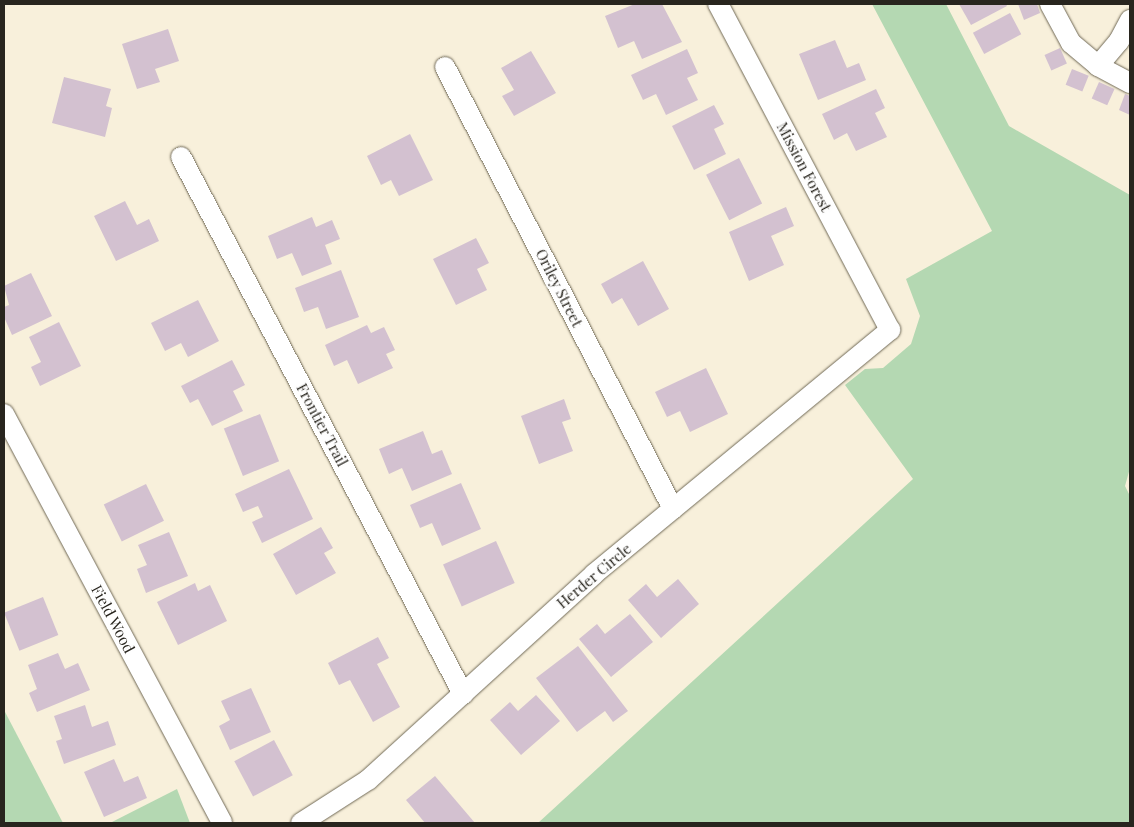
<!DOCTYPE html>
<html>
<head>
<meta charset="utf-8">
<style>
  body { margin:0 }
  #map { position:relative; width:1134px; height:827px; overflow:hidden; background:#f8f0db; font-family:"Playfair Display",serif }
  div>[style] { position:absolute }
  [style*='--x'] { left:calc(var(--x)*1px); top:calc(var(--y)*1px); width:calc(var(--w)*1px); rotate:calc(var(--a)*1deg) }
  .green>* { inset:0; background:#b4d8b2 }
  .building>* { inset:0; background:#d3c1d0; transform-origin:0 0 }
  .roads { filter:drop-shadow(0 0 1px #706956) drop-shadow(0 0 1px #706956) }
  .street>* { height:20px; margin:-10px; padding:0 10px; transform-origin:10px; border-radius:10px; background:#fff }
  span { translate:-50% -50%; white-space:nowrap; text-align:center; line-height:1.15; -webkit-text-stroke:4.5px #fefefe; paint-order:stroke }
  .street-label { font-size:15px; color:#28251e }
  .frame { position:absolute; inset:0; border:5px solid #28251e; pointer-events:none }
</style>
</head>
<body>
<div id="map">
  <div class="green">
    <i style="clip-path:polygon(872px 4px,946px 4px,1009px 126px,1130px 195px,1130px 468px,1125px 486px,1130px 496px,1130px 823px,538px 823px,913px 479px,845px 385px,865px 369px,883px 368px,911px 344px,920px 316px,906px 279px,992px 231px)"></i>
    <i style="clip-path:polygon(4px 710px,63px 823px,4px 823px)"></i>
    <i style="clip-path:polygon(177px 789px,190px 823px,110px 823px)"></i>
  </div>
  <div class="building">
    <i style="clip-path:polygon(635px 4px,662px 4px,682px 42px,642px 59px,634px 41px,618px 48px,605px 16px)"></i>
    <i style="clip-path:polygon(959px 4px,1006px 4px,1007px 6px,971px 25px)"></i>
    <i style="clip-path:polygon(1018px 4px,1037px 4px,1040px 13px,1024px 20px)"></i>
    <i style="left:1010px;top:13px;width:24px;height:42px;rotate:62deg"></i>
    <i style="clip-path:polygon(168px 29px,179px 61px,155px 69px,160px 82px,137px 89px,122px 44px)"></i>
    <i style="clip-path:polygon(835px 40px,847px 68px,859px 63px,866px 80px,818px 100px,799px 54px)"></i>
    <i style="left:1060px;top:48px;width:17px;height:17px;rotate:66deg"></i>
    <i style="clip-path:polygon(687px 49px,698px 73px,687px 78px,698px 100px,666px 115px,656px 94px,643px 100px,631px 75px)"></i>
    <i style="clip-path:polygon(531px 51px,556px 93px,514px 116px,502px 96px,514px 90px,501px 68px)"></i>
    <i style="left:1072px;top:69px;width:18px;height:17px;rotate:22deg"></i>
    <i style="clip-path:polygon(64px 77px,111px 89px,106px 106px,112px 108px,105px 137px,52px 123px)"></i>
    <i style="left:1099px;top:82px;width:17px;height:18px;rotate:24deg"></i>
    <i style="clip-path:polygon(876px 89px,885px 108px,875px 113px,887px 137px,856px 151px,847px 133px,834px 140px,822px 114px)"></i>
    <i style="clip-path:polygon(1125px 94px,1130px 96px,1130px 115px,1119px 110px)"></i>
    <i style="clip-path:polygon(714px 105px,724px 124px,714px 129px,726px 154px,694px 170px,672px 126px)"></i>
    <i style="clip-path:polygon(410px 134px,433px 180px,399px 196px,391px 180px,381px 185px,367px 156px)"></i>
    <i style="left:739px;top:158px;width:51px;height:37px;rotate:63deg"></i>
    <i style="clip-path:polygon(125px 201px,137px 225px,149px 219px,159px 241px,116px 261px,94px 216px)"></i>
    <i style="clip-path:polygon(786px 207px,794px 226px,771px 236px,784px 265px,749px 281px,729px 232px)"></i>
    <i style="clip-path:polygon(312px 217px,316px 227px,332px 220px,340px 239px,325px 245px,332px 264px,302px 276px,292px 253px,277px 259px,268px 236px)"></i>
    <i style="clip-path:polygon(476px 238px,489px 263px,477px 269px,487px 290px,456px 305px,433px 259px)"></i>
    <i style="clip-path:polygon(643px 261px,669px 309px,638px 326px,622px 298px,612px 304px,601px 284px)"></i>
    <i style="clip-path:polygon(341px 270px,359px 317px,326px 329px,318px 307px,304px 312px,295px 288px)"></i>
    <i style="clip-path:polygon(31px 273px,52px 316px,12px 335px,4px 317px,4px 307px,9px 305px,4px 286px)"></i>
    <i style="clip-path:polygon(198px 300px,219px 341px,188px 357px,181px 343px,165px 351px,151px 323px)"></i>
    <i style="clip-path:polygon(59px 322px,81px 366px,40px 386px,31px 367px,41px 362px,29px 337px)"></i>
    <i style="clip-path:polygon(367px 325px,371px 333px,384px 327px,395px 350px,386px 354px,393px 368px,358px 384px,347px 360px,334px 366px,325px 345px)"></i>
    <i style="clip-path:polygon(232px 360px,245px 385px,233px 391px,243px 411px,212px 426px,198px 399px,190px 403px,181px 386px)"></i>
    <i style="clip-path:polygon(706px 368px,728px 414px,690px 432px,680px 411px,667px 417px,655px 392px)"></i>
    <i style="clip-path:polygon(564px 399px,571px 419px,562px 422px,573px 451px,539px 464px,521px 416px)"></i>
    <i style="left:260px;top:414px;width:51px;height:39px;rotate:68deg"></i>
    <i style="clip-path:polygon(423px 431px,432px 454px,442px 450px,452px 474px,412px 491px,402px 468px,389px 474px,379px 449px)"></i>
    <i style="clip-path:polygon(289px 469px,313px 519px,262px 543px,252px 522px,263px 517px,258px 506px,243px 512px,235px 494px)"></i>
    <i style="clip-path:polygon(461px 483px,481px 529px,442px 546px,432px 523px,420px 528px,410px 505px)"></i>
    <i style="left:146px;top:484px;width:41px;height:47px;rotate:64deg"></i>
    <i style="clip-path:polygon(321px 527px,333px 548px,324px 553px,336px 573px,296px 595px,273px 554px)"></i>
    <i style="clip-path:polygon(169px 532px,188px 576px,146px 593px,137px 569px,147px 565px,138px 545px)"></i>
    <i style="left:496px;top:541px;width:46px;height:58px;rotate:66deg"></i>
    <i style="clip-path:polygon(678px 579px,699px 604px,661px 638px,628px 600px,646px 584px,657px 597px)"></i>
    <i style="clip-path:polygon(195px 583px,198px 591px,210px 585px,227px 621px,178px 645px,157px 602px)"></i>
    <i style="left:43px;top:597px;width:41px;height:42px;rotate:68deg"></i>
    <i style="clip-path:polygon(630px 614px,653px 642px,611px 677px,579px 639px,597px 624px,605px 634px)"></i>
    <i style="clip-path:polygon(378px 637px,389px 658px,377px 664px,400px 707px,373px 722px,350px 680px,339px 685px,328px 663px)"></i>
    <i style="clip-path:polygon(578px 646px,628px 711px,613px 722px,605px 711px,577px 732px,536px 678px)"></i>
    <i style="clip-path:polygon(58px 653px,65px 669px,78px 663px,90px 690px,37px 712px,29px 693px,37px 689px,28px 665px)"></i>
    <i style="clip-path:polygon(251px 688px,271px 732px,230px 750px,219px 726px,230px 720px,221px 701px)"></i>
    <i style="clip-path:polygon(536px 695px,560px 721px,521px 755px,490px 720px,510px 702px,518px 711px)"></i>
    <i style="clip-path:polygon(85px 705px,92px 727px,108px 721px,116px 745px,64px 764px,56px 741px,62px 739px,54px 716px)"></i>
    <i style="left:274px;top:740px;width:40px;height:45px;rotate:62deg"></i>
    <i style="clip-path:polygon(114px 759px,124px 782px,138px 776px,147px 798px,104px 817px,84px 772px)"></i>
    <i style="clip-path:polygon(435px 776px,475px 823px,425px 823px,406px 800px)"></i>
  </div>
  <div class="roads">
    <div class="street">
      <i style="--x:1050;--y:4;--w:44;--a:61.7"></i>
      <i style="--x:1071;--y:43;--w:35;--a:40"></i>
      <i style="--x:1098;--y:66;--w:36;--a:28"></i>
      <i style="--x:1098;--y:66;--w:33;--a:-50"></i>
      <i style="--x:1119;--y:41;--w:24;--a:-62"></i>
      <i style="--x:445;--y:67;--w:497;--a:62.7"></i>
      <i style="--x:181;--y:157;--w:607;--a:62.29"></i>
      <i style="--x:4;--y:414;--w:463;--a:61.9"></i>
      <i style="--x:301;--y:823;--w:80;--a:-32.7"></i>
      <i style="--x:368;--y:780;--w:306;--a:-42.3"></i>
      <i style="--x:594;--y:574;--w:384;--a:-39.5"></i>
      <i style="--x:890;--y:330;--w:369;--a:-117.8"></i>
    </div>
  </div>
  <div class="street-label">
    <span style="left:804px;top:167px;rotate:62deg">Mission Forest</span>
    <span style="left:559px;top:288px;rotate:63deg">Oriley Street</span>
    <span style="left:322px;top:425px;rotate:62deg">Frontier Trail</span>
    <span style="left:594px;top:576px;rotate:-40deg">Herder Circle</span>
    <span style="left:113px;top:619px;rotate:62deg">Field Wood</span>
  </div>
  <div class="frame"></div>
</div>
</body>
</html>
